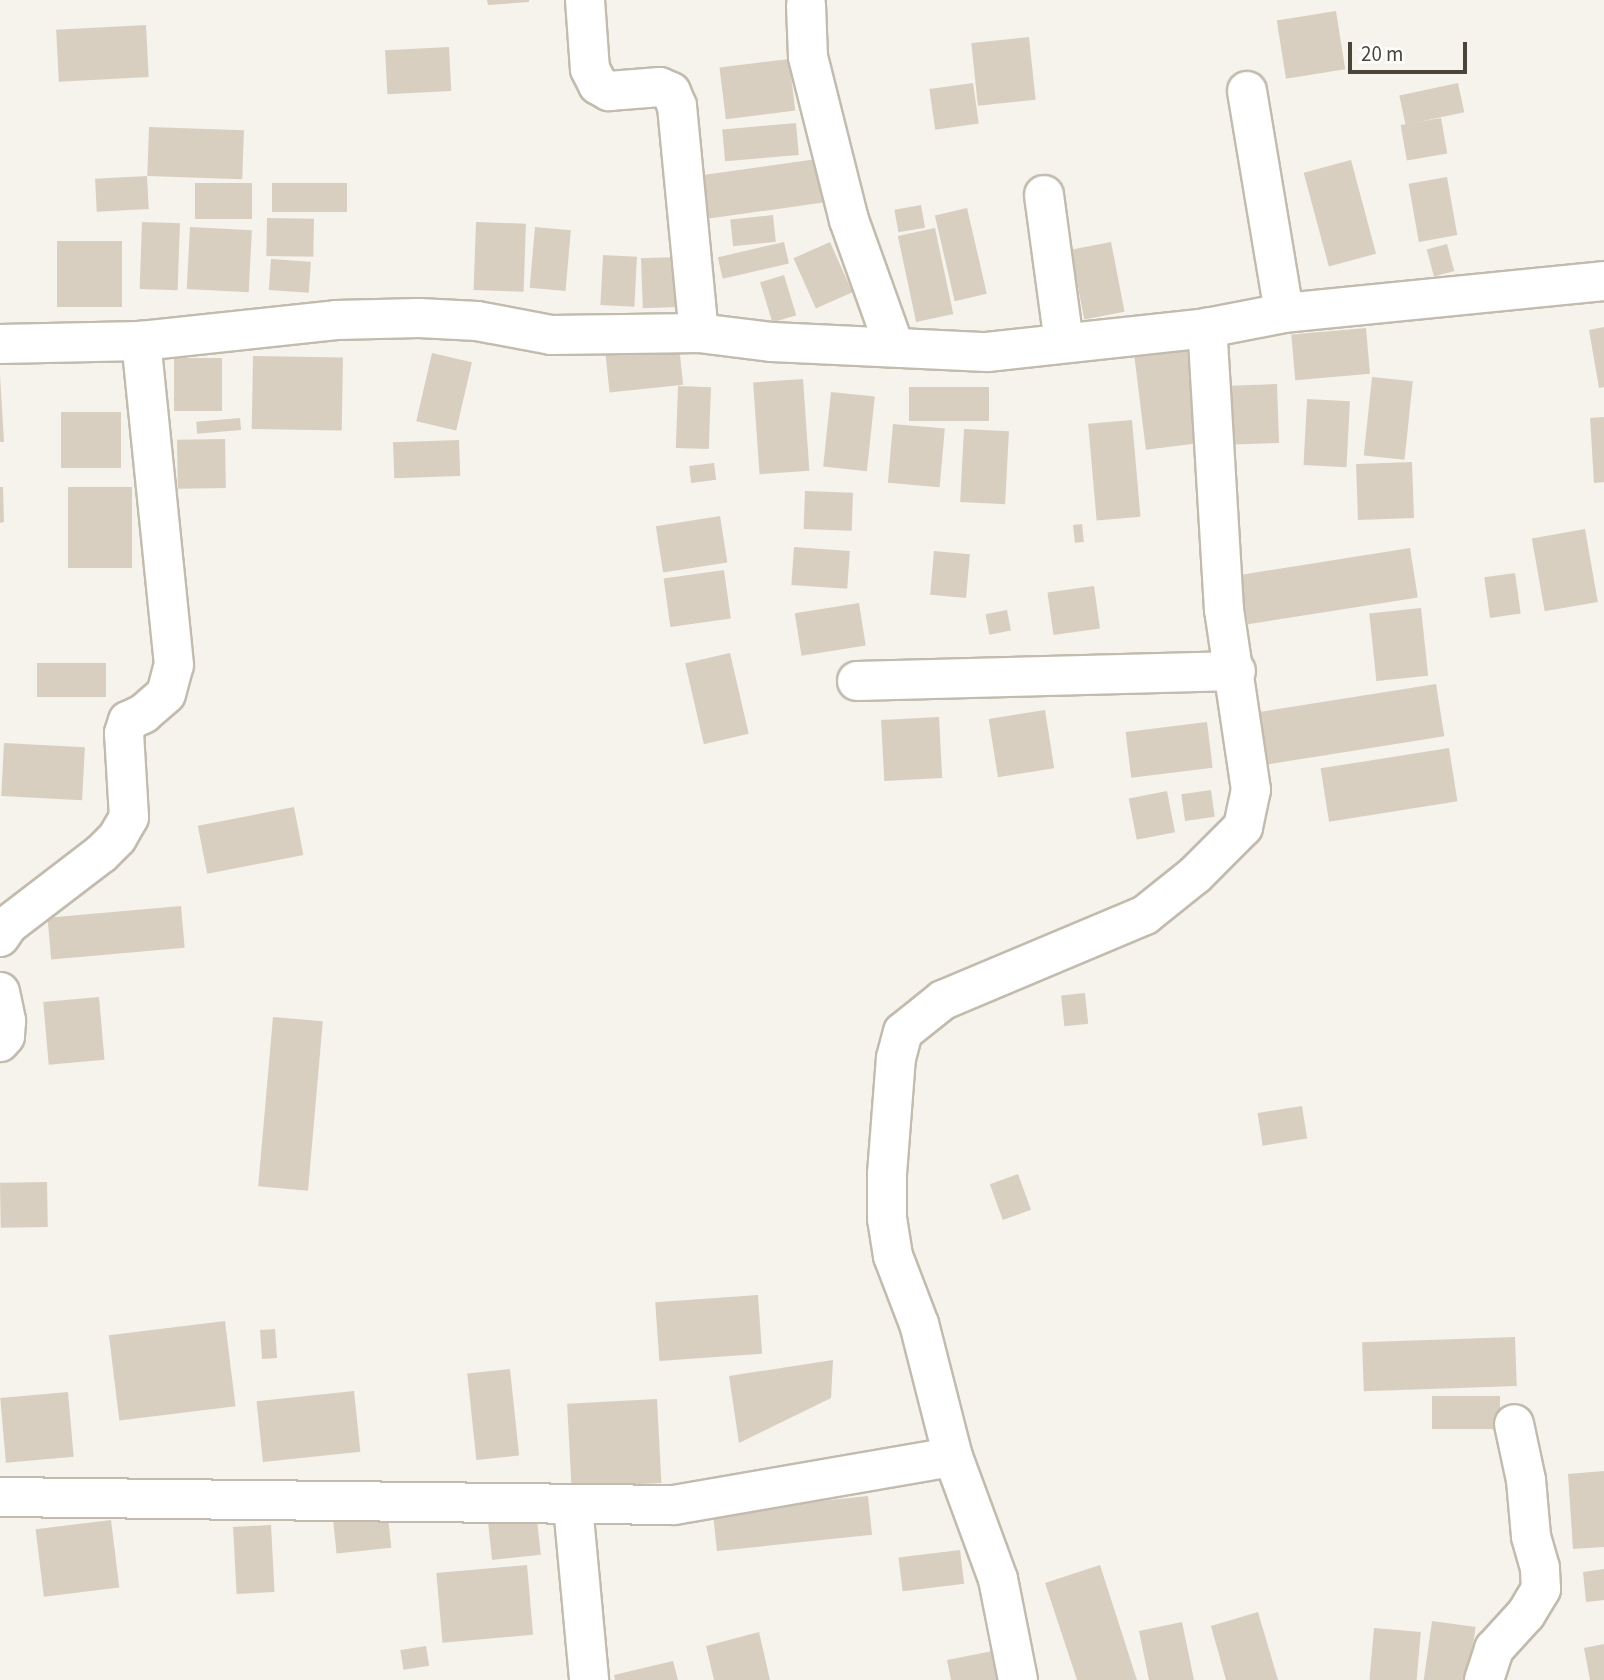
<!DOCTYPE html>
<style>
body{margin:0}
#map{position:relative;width:1604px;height:1680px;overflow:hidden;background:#f6f3ec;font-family:"Source Sans 3",sans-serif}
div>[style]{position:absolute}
.building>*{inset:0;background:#d8cfc1;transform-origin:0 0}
.roads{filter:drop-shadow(2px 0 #c2bbae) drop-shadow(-2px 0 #c2bbae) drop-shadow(0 2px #c2bbae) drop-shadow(0 -2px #c2bbae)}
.street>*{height:38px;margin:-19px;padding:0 19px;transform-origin:19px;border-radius:19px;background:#fff}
span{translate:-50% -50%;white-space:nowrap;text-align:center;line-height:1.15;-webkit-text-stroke:6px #fff;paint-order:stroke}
.scale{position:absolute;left:1348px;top:42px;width:119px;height:32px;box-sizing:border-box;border:4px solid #4b4439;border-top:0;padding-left:9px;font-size:21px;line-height:24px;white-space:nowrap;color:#4b4439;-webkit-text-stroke:5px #fff;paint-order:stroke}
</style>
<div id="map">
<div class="building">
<i style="clip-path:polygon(487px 0,529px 0,529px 2px,488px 5px)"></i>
<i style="left:1336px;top:11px;width:59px;height:60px;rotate:81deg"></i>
<i style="left:146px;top:25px;width:52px;height:90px;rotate:87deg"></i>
<i style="left:1029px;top:37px;width:63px;height:58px;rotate:84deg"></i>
<i style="left:449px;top:47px;width:44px;height:64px;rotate:87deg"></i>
<i style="left:789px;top:59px;width:52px;height:70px;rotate:83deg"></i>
<i style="left:973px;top:83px;width:41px;height:44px;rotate:82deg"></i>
<i style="left:1458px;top:83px;width:30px;height:60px;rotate:78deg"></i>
<i style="left:1441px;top:118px;width:36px;height:41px;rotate:80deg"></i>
<i style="left:796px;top:123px;width:32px;height:74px;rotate:85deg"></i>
<i style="left:149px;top:127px;width:95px;height:49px;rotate:2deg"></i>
<i style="left:831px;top:157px;width:44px;height:131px;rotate:82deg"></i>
<i style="left:1351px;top:160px;width:97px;height:49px;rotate:75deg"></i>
<i style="left:147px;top:176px;width:33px;height:52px;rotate:87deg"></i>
<i style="left:1447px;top:177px;width:59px;height:39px;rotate:80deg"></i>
<i style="left:195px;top:183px;width:57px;height:36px"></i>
<i style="left:272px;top:183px;width:75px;height:29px"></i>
<i style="left:921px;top:205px;width:23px;height:27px;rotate:80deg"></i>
<i style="left:967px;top:208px;width:88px;height:33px;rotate:77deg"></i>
<i style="left:773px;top:215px;width:27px;height:43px;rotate:84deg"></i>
<i style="left:267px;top:218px;width:47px;height:38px;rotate:1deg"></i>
<i style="left:142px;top:222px;width:38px;height:67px;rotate:2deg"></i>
<i style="left:476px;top:222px;width:50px;height:68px;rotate:2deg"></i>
<i style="left:190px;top:227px;width:62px;height:62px;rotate:3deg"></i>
<i style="left:535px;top:227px;width:36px;height:61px;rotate:5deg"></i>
<i style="left:935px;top:228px;width:88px;height:38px;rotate:78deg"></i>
<i style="left:57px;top:241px;width:65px;height:66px"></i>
<i style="left:784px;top:242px;width:22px;height:68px;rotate:77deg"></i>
<i style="left:830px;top:242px;width:55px;height:40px;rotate:66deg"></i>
<i style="left:1111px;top:242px;width:71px;height:41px;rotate:79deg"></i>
<i style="left:1447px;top:244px;width:28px;height:21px;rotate:75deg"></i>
<i style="left:603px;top:255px;width:34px;height:50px;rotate:3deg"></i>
<i style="left:677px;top:257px;width:50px;height:36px;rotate:88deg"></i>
<i style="left:271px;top:259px;width:40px;height:31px;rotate:4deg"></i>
<i style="left:784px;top:275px;width:42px;height:25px;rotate:73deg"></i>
<i style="clip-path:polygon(1604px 327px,1604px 387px,1599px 388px,1589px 330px)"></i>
<i style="left:1366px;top:328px;width:46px;height:75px;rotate:85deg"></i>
<i style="left:678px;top:336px;width:49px;height:74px;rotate:84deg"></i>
<i style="left:1187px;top:350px;width:94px;height:53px;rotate:83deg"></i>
<i style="left:432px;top:353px;width:41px;height:70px;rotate:13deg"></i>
<i style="left:253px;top:356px;width:90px;height:73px;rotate:1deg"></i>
<i style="left:174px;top:358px;width:48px;height:53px"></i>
<i style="clip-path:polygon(0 375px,4px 442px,0 442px)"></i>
<i style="left:1372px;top:377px;width:41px;height:79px;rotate:6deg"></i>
<i style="left:803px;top:379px;width:92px;height:50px;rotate:86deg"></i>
<i style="left:1277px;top:384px;width:59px;height:47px;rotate:88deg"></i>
<i style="left:678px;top:386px;width:33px;height:62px;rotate:2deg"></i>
<i style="left:909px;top:387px;width:80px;height:34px"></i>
<i style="left:831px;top:392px;width:44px;height:75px;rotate:6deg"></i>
<i style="left:1307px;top:399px;width:43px;height:66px;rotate:3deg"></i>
<i style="left:61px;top:412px;width:60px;height:56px"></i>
<i style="clip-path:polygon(1604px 417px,1604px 482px,1594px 483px,1590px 418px)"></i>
<i style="left:240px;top:418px;width:12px;height:44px;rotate:85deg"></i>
<i style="left:1132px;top:420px;width:97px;height:44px;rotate:85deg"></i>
<i style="left:893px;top:424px;width:52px;height:59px;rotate:5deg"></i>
<i style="left:964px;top:429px;width:45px;height:73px;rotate:3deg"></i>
<i style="left:225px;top:439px;width:49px;height:48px;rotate:89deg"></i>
<i style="left:459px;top:440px;width:36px;height:66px;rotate:88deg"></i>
<i style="left:1412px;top:462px;width:56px;height:56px;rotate:88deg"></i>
<i style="left:714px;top:463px;width:17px;height:25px;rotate:83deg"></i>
<i style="clip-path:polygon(0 487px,3px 487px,4px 522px,0 523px)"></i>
<i style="left:68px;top:487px;width:64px;height:81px"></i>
<i style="left:805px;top:491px;width:48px;height:38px;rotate:2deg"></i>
<i style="left:720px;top:516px;width:47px;height:65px;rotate:81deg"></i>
<i style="left:1082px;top:524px;width:18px;height:9px;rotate:84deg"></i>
<i style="left:1585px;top:529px;width:74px;height:54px;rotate:80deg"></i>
<i style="left:794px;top:547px;width:56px;height:38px;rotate:4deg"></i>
<i style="left:1410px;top:548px;width:50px;height:172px;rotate:81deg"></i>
<i style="left:934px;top:551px;width:36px;height:44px;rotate:5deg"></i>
<i style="left:724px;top:570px;width:49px;height:61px;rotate:82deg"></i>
<i style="left:1515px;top:573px;width:41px;height:31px;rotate:82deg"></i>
<i style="left:1094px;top:586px;width:43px;height:47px;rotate:82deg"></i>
<i style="left:859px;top:603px;width:43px;height:65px;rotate:81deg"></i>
<i style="left:1421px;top:608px;width:68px;height:52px;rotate:84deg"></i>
<i style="left:1007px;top:610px;width:21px;height:22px;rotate:79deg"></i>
<i style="left:730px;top:653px;width:83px;height:46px;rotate:77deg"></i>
<i style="left:37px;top:663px;width:69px;height:34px"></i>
<i style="left:1436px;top:684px;width:53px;height:183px;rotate:81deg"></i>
<i style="left:1045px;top:710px;width:59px;height:57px;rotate:81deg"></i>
<i style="left:939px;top:717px;width:61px;height:58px;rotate:87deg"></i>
<i style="left:1207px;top:722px;width:46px;height:82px;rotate:83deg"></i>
<i style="left:4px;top:743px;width:81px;height:53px;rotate:3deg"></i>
<i style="left:1449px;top:748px;width:54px;height:130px;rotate:81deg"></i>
<i style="left:1211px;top:790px;width:27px;height:30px;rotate:82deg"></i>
<i style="left:1167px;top:791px;width:42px;height:39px;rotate:79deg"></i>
<i style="left:294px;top:807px;width:49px;height:98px;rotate:79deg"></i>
<i style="left:181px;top:906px;width:42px;height:134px;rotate:85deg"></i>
<i style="left:1085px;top:993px;width:31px;height:24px;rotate:84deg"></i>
<i style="left:99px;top:997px;width:63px;height:56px;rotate:85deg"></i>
<i style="left:273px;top:1017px;width:50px;height:170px;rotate:5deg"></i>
<i style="left:1302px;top:1106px;width:33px;height:45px;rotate:81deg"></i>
<i style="left:1018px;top:1174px;width:38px;height:30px;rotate:70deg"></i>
<i style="left:47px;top:1182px;width:45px;height:47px;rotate:89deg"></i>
<i style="left:758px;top:1295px;width:59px;height:103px;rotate:86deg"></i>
<i style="left:225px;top:1321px;width:86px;height:117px;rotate:83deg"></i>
<i style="left:275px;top:1329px;width:29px;height:15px;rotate:86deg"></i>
<i style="left:1515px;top:1337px;width:49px;height:153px;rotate:88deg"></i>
<i style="clip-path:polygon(833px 1360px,831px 1398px,739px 1443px,729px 1376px)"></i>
<i style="left:510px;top:1369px;width:87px;height:43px;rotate:84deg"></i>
<i style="left:354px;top:1391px;width:61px;height:98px;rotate:84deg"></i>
<i style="left:68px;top:1392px;width:65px;height:68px;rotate:85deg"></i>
<i style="left:1500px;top:1396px;width:33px;height:68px;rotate:90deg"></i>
<i style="left:657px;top:1399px;width:84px;height:90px;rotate:87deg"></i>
<i style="clip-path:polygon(1604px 1471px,1604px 1547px,1573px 1549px,1568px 1474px)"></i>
<i style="left:868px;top:1496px;width:39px;height:156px;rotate:84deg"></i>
<i style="left:387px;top:1507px;width:41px;height:55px;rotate:84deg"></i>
<i style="left:537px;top:1519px;width:36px;height:49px;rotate:84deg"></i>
<i style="left:111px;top:1520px;width:68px;height:76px;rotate:83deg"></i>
<i style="left:271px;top:1525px;width:67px;height:38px;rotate:87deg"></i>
<i style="left:960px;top:1550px;width:34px;height:62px;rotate:83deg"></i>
<i style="left:527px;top:1565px;width:70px;height:91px;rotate:85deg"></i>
<i style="clip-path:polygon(1100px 1565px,1137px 1680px,1077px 1680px,1045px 1583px)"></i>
<i style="clip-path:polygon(1604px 1569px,1604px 1600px,1586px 1602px,1583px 1572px)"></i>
<i style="clip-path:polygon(1258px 1612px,1278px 1680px,1226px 1680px,1211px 1626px)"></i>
<i style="left:1432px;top:1621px;width:44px;height:60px;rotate:8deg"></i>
<i style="clip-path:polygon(1182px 1622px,1194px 1680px,1149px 1680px,1139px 1631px)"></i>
<i style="left:1374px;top:1628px;width:47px;height:52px;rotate:5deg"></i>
<i style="clip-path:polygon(759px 1632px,770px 1680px,714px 1680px,706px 1646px)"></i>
<i style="clip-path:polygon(1604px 1644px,1604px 1680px,1590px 1680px,1584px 1648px)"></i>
<i style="left:426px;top:1646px;width:20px;height:26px;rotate:81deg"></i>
<i style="clip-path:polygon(1003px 1649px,1010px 1680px,951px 1680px,947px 1660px)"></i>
<i style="clip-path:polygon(673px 1661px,678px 1680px,615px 1680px,614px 1675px)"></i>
</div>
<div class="roads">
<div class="street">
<i style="left:585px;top:0;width:69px;rotate:85.9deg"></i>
<i style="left:590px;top:69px;width:18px;rotate:63deg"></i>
<i style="left:598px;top:85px;width:13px;rotate:29deg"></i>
<i style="left:609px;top:91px;width:51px;rotate:-4.5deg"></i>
<i style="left:660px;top:87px;width:12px;rotate:24deg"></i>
<i style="left:671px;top:92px;width:15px;rotate:67deg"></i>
<i style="left:677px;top:106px;width:228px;rotate:84.5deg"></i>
<i style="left:806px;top:5px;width:52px;rotate:87.8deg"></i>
<i style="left:808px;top:57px;width:168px;rotate:75.9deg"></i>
<i style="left:849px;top:220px;width:134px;rotate:70.3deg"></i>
<i style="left:1247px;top:91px;width:225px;rotate:80.5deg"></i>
<i style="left:1044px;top:195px;width:148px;rotate:82.3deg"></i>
<i style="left:0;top:344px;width:141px;rotate:-1.2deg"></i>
<i style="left:141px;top:341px;width:196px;rotate:-6.1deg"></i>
<i style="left:336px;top:320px;width:83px;rotate:-1.4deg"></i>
<i style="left:419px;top:318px;width:58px;rotate:3deg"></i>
<i style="left:477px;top:321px;width:75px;rotate:10.7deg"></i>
<i style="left:551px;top:335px;width:148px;rotate:-0.8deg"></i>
<i style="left:699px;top:333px;width:74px;rotate:7deg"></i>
<i style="left:772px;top:342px;width:215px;rotate:2.7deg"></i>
<i style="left:987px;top:352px;width:221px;rotate:-6.2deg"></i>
<i style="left:1207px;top:328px;width:78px;rotate:-11deg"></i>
<i style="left:1284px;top:313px;width:322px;rotate:-5.7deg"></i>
<i style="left:857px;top:681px;width:379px;rotate:-1.5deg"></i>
<i style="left:0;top:937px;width:14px;rotate:-56deg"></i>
<i style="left:8px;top:925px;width:117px;rotate:-37.4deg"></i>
<i style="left:101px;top:854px;width:23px;rotate:-45deg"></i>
<i style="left:117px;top:838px;width:24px;rotate:-60deg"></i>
<i style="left:129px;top:817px;width:84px;rotate:-93.4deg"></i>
<i style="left:124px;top:733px;width:13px;rotate:-72deg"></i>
<i style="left:128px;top:721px;width:17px;rotate:-25deg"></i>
<i style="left:143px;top:714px;width:30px;rotate:-41deg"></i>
<i style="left:166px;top:694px;width:30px;rotate:-75deg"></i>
<i style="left:174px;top:665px;width:326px;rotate:-95.8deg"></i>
<i style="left:0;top:992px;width:30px;rotate:78deg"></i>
<i style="left:6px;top:1021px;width:15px;rotate:94deg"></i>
<i style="left:5px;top:1036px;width:8px;rotate:130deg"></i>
<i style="left:0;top:1497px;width:674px;rotate:0.68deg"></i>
<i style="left:674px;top:1505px;width:283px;rotate:-9.8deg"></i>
<i style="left:573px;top:1506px;width:175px;rotate:84.7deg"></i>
<i style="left:1018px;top:1680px;width:103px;rotate:-101.2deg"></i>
<i style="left:998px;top:1579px;width:130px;rotate:-110.2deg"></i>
<i style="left:953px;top:1457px;width:137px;rotate:-104.3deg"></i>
<i style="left:919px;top:1324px;width:73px;rotate:-110.9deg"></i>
<i style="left:893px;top:1256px;width:37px;rotate:-99deg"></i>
<i style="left:887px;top:1219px;width:45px;rotate:-90deg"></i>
<i style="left:887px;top:1174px;width:116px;rotate:-85.6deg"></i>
<i style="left:896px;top:1058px;width:27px;rotate:-75deg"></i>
<i style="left:903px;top:1032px;width:51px;rotate:-38.7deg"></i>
<i style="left:943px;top:1000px;width:219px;rotate:-22.8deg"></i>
<i style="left:1145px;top:915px;width:64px;rotate:-38.7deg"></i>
<i style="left:1195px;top:875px;width:68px;rotate:-45deg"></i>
<i style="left:1243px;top:827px;width:38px;rotate:-78deg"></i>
<i style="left:1251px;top:790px;width:182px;rotate:-98.5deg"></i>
<i style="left:1224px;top:610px;width:283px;rotate:-93.4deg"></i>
<i style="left:1484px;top:1680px;width:33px;rotate:-72deg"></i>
<i style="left:1494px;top:1649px;width:47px;rotate:-47.6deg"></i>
<i style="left:1526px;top:1614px;width:29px;rotate:-59deg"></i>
<i style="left:1541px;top:1589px;width:21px;rotate:-93deg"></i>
<i style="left:1540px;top:1568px;width:33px;rotate:-106deg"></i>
<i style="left:1531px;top:1536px;width:56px;rotate:-95.1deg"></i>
<i style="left:1526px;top:1480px;width:57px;rotate:-102.1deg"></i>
</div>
</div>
<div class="scale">20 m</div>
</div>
